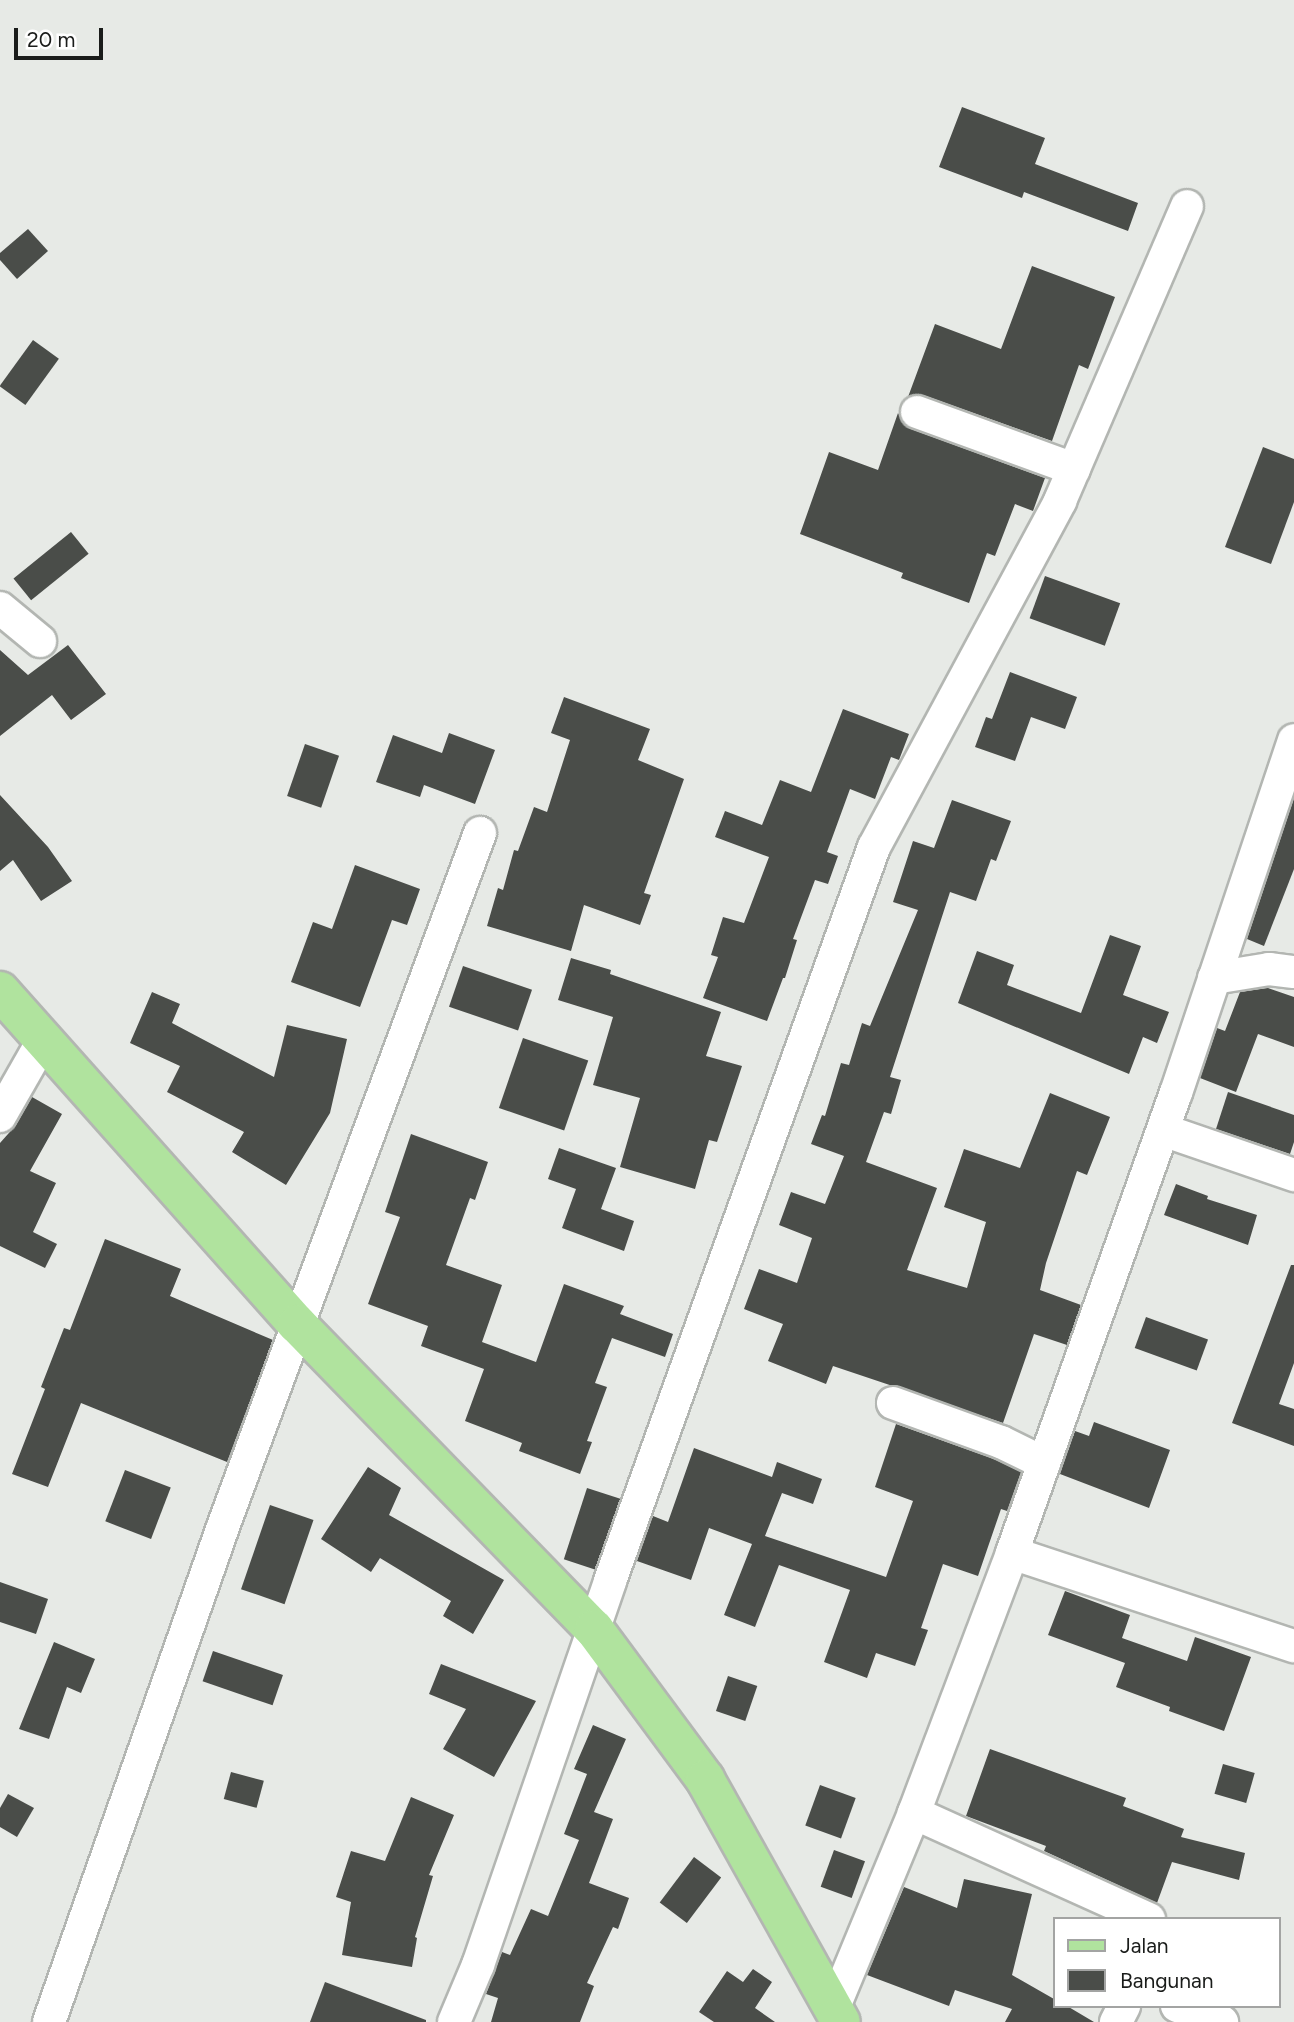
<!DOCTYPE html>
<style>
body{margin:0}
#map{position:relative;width:1294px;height:2022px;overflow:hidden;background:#e7eae6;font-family:Figtree,sans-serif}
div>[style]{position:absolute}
.building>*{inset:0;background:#4a4d49;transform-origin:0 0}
.roads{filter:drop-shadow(2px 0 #b3b6b2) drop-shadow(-2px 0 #b3b6b2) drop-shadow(0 2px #b3b6b2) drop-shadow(0 -2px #b3b6b2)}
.street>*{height:32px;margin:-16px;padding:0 16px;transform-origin:16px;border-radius:16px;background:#fff}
.primary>*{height:38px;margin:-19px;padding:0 19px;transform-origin:19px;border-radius:19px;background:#b0e39e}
span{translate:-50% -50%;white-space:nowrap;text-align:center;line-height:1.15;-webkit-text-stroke:7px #fff;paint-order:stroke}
.legend{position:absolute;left:1053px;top:1917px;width:228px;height:91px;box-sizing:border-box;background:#fff;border:2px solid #a3a4a3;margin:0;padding:9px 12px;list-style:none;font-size:21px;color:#1a1c1a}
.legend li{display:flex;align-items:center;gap:14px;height:35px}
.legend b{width:35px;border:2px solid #a3a4a3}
.scale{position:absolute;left:14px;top:28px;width:89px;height:32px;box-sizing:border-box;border:4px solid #1a1c1a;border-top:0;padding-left:9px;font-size:21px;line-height:24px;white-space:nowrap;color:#1a1c1a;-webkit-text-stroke:5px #fff;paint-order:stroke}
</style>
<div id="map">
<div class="building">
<i style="clip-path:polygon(962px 107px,1045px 138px,1035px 164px,1138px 203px,1128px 231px,1024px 192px,1022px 198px,939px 167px)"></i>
<i style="clip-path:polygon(28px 229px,48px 251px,17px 279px,0 260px,0 253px)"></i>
<i style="clip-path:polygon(1032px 266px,1115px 297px,1088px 369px,1079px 365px,1052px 441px,923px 395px,908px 397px,935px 324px,1001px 349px)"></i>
<i style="left:33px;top:340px;width:32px;height:57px;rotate:36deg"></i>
<i style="clip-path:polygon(898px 413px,903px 423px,911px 429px,1045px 478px,1033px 511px,1015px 504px,995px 556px,987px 553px,969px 603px,901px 578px,903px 573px,800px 534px,829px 452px,878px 470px)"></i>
<i style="clip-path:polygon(1263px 447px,1294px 459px,1294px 502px,1271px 564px,1225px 547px)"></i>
<i style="left:71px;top:532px;width:28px;height:74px;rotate:51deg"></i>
<i style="left:1045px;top:576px;width:80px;height:45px;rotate:20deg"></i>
<i style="clip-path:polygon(68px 645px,106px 694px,71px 720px,52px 695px,0 736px,0 650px,28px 675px)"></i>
<i style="clip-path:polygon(1010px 672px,1077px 697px,1065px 729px,1031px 717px,1015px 761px,975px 747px,986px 717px,992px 719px)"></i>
<i style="clip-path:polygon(564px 697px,650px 729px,638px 760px,684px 779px,644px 893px,651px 895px,640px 925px,584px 905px,571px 951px,487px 926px,498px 888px,503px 890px,514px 850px,518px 851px,534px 807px,547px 812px,570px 740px,551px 733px)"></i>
<i style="clip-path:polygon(843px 709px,909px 734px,899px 760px,891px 757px,875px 799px,850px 789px,827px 852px,838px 856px,828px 884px,815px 880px,793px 939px,797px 940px,785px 978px,783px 978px,767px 1021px,703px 998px,718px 957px,711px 955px,723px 917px,744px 923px,769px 857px,715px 837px,725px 811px,762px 825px,780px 780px,811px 792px)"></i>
<i style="clip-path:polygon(449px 733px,495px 750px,475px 804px,424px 785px,420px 797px,376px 782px,393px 735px,442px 753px)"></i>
<i style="left:305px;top:744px;width:36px;height:55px;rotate:19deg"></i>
<i style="clip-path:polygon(0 795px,48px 847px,72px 881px,41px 901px,13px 860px,0 871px)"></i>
<i style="clip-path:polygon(1294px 798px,1294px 869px,1264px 946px,1247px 939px)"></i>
<i style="clip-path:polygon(952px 800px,1011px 821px,996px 861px,991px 859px,976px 901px,950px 892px,890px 1077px,901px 1080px,891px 1114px,884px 1112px,866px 1162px,937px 1188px,907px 1270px,967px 1288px,986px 1222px,944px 1207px,964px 1149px,1020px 1168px,1050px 1093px,1110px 1117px,1087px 1175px,1077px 1171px,1046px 1263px,1040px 1290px,1081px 1305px,1067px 1345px,1034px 1334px,1003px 1423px,833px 1366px,826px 1384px,768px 1361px,783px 1324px,744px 1309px,759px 1269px,797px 1283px,812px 1238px,779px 1225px,791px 1192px,825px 1204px,844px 1156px,811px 1144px,822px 1115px,825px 1116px,841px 1063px,849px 1065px,862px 1023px,870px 1026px,918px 910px,893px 902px,913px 841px,934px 848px)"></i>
<i style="clip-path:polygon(355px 865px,420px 889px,407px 925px,392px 920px,360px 1007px,291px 982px,313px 922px,332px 929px)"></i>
<i style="clip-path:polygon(1110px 935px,1141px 946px,1123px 995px,1169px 1012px,1157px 1043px,1143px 1037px,1129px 1074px,958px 1003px,977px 951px,1014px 965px,1007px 985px,1081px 1013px)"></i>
<i style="clip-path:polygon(571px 958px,611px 970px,610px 974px,721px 1012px,706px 1056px,742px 1066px,717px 1142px,709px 1140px,695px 1189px,620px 1167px,640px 1098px,593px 1085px,613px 1017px,558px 1000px)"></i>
<i style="left:463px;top:966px;width:73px;height:43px;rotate:19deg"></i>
<i style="clip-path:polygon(1268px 988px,1294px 997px,1294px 1047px,1258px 1034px,1236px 1092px,1200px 1078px,1217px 1028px,1225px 1031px,1240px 992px)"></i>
<i style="clip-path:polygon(152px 992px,180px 1004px,172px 1023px,274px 1077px,287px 1025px,347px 1039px,330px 1113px,286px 1185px,232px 1152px,244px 1132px,167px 1092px,180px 1066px,130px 1043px)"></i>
<i style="left:523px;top:1038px;width:69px;height:74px;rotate:19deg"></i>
<i style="clip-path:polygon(1228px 1092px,1294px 1115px,1294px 1142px,1290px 1154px,1216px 1129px)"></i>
<i style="clip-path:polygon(32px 1097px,62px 1114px,30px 1171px,56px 1183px,33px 1232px,57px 1244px,45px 1268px,0 1246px,0 1143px,16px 1125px)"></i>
<i style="clip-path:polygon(411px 1134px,488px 1162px,475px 1200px,470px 1198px,446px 1265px,502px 1285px,482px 1342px,536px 1362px,564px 1284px,624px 1306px,620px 1314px,673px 1334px,665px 1357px,612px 1338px,595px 1383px,607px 1387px,587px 1441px,592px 1442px,580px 1474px,519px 1451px,522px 1443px,465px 1421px,484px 1369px,421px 1346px,428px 1326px,368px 1304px,400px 1217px,385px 1212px)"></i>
<i style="clip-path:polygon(559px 1148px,616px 1168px,601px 1209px,634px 1221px,624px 1251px,562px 1228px,576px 1189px,548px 1179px)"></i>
<i style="clip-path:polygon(1176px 1184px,1208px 1196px,1207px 1199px,1257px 1215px,1248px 1245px,1164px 1215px)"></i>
<i style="clip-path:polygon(105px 1239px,181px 1269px,170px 1296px,273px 1340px,227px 1462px,81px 1403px,48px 1487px,12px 1474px,45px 1389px,41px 1387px,64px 1328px,70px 1330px)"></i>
<i style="clip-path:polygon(1291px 1265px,1294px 1265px,1294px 1363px,1279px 1404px,1294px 1409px,1294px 1446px,1232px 1423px)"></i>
<i style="left:1146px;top:1317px;width:66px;height:33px;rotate:20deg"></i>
<i style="clip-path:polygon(1094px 1422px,1170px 1450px,1149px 1508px,1060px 1474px,1075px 1431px,1089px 1436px)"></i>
<i style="clip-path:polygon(896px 1424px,994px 1459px,1021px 1472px,1007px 1511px,1001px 1509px,978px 1576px,943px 1564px,921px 1628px,928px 1630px,915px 1666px,876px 1653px,867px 1678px,824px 1662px,850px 1590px,779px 1565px,755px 1627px,724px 1615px,752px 1544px,709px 1528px,691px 1580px,637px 1561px,653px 1516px,668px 1522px,694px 1448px,772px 1477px,777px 1462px,822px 1479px,813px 1504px,782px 1493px,765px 1536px,886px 1577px,913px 1501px,875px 1487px)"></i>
<i style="clip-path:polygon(368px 1467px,401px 1488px,389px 1515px,504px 1580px,473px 1634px,443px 1616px,451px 1601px,380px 1558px,371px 1572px,321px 1539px)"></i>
<i style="left:125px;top:1470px;width:49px;height:55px;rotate:21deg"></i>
<i style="left:587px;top:1488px;width:35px;height:75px;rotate:18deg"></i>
<i style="left:270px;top:1505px;width:46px;height:89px;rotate:19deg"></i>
<i style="clip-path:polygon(0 1582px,48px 1599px,36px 1634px,0 1622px)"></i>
<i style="clip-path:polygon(1065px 1591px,1130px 1615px,1122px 1638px,1187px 1661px,1195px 1637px,1251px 1657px,1224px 1731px,1169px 1711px,1170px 1707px,1116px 1687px,1125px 1663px,1048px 1635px)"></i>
<i style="clip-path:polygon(54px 1642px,95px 1659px,81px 1693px,67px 1687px,49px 1739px,19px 1729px)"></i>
<i style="left:213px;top:1651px;width:74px;height:32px;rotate:19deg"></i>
<i style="clip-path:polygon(441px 1664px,536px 1701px,494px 1777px,443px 1749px,466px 1709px,429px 1694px)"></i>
<i style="left:728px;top:1676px;width:31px;height:37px;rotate:19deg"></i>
<i style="clip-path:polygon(593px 1725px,626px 1739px,594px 1812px,613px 1819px,589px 1883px,629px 1898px,618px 1929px,613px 1927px,587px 1983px,594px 1986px,580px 2022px,491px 2022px,498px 1998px,486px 1994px,502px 1952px,510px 1955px,531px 1909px,548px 1916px,579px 1840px,564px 1834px,587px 1774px,574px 1769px)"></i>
<i style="clip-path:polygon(990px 1749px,1126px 1798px,1123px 1806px,1184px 1829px,1181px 1837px,1245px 1853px,1239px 1880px,1172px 1862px,1157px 1903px,1044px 1851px,1046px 1846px,966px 1816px)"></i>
<i style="left:1223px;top:1764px;width:33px;height:31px;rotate:16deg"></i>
<i style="left:231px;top:1772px;width:34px;height:28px;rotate:15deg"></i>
<i style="left:820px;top:1785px;width:38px;height:43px;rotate:20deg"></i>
<i style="clip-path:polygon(8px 1794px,34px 1808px,17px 1837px,0 1827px,0 1808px)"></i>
<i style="clip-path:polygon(411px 1797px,454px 1815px,429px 1875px,433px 1876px,415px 1937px,417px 1938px,412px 1967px,342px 1955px,351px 1902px,336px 1897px,351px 1851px,385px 1861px)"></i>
<i style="left:834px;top:1850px;width:33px;height:39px;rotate:20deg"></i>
<i style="left:694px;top:1857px;width:34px;height:57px;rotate:37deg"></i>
<i style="clip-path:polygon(964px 1879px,1032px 1894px,1012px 1975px,1054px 1999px,1054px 2006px,1067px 2006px,1094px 2022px,1005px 2022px,1012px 2009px,955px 1990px,949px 2006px,867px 1975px,904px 1887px,957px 1908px)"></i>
<i style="clip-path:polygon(753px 1969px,772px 1982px,755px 2008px,775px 2022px,714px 2022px,699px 2012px,727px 1971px,743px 1982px)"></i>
<i style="clip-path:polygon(325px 1982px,426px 2020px,426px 2022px,310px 2022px)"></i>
</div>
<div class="roads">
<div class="street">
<i style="left:917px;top:412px;width:167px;rotate:20deg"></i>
<i style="left:0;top:608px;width:52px;rotate:39.5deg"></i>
<i style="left:1214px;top:978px;width:56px;rotate:-9.3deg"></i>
<i style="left:1269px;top:969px;width:25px;rotate:7deg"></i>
<i style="left:0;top:1116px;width:89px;rotate:-60.3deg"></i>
<i style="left:1163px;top:1130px;width:139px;rotate:19deg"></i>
<i style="left:893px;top:1403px;width:115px;rotate:19.9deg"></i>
<i style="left:1001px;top:1442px;width:48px;rotate:26deg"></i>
<i style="left:1012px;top:1553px;width:297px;rotate:18.3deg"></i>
<i style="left:914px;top:1813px;width:258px;rotate:24.3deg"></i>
<i style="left:1177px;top:2006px;width:48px;rotate:19.6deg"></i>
<i style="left:833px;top:2009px;width:212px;rotate:-67.5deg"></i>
<i style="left:914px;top:1813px;width:278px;rotate:-69.3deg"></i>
<i style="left:1012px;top:1553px;width:488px;rotate:-70.4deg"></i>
<i style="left:1176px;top:1093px;width:372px;rotate:-71.5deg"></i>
<i style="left:49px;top:2022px;width:528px;rotate:-70.64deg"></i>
<i style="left:224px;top:1524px;width:737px;rotate:-69.67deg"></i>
<i style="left:454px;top:2022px;width:62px;rotate:-67.2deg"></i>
<i style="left:478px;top:1965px;width:406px;rotate:-71deg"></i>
<i style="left:610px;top:1581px;width:780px;rotate:-70.22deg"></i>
<i style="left:874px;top:847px;width:393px;rotate:-61.7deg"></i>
<i style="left:1060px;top:501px;width:321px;rotate:-66.7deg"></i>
<i style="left:1116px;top:2022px;width:18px;rotate:-63deg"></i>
</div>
<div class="primary">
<i style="left:0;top:991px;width:446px;rotate:48.3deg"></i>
<i style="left:297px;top:1324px;width:426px;rotate:45.8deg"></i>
<i style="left:594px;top:1629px;width:187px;rotate:53.5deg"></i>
<i style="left:705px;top:1779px;width:278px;rotate:60.8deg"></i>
</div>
</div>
<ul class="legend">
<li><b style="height:9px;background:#b0e39e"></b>Jalan</li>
<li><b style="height:19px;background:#4a4d49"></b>Bangunan</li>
</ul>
<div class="scale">20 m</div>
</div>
